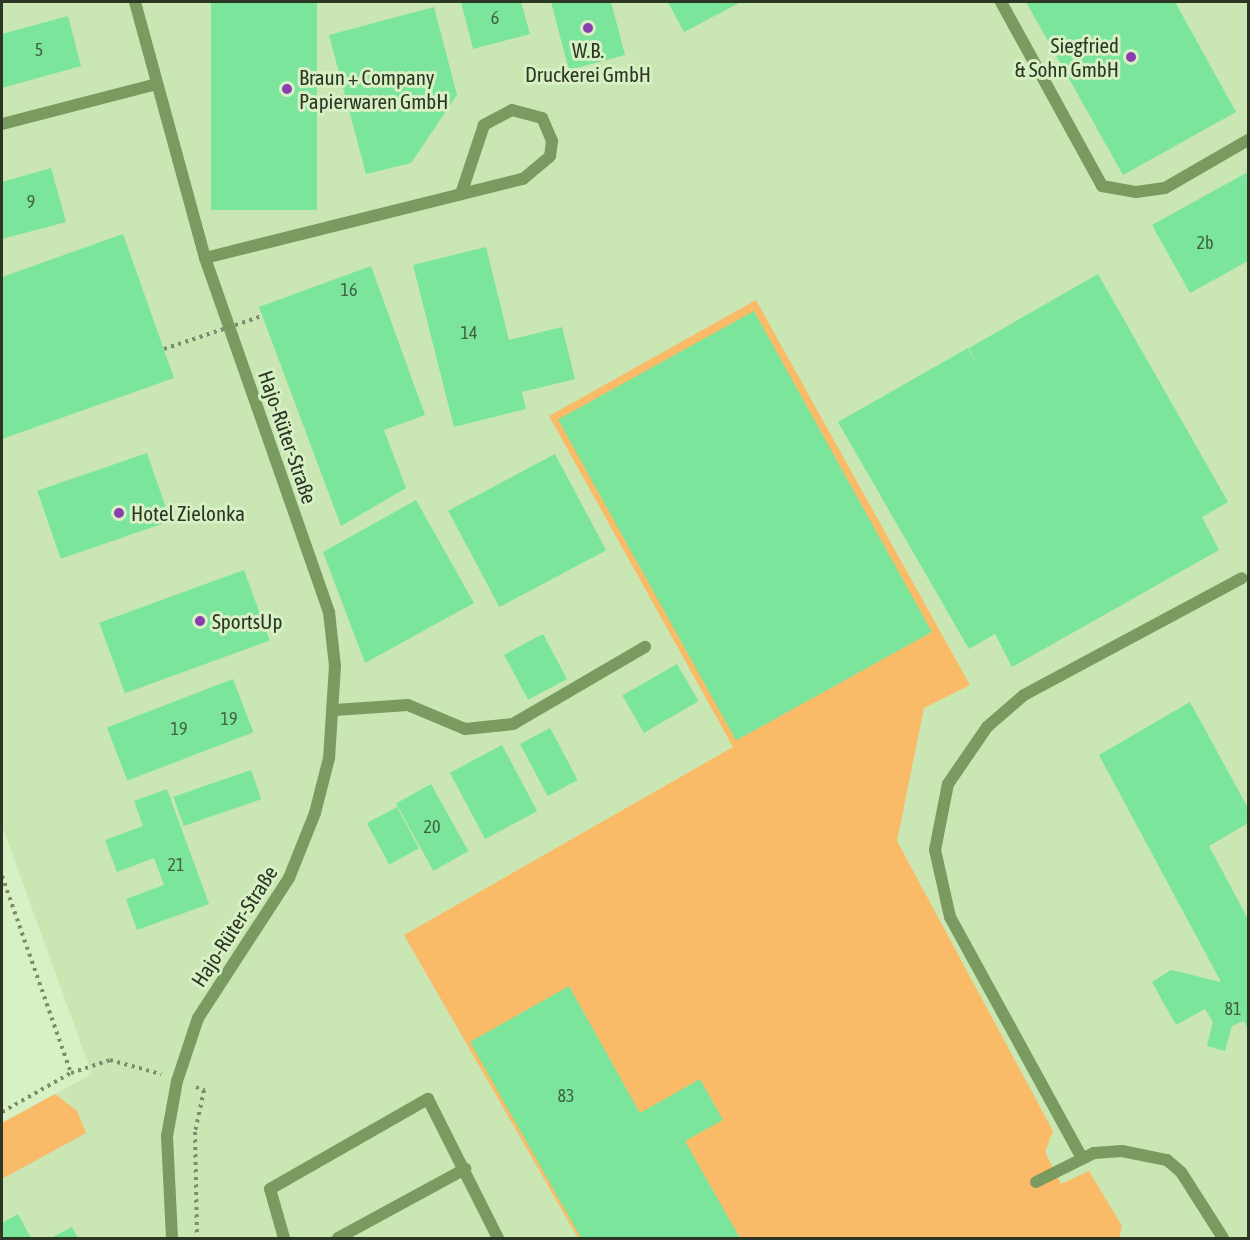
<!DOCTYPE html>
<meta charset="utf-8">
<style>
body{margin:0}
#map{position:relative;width:1250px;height:1240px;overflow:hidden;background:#d7f0c4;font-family:"Asap Condensed",sans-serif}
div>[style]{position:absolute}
.built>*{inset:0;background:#c9e6b3}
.green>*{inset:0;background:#fabb68}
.building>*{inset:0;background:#7ce59c;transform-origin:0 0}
.path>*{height:4px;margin-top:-2px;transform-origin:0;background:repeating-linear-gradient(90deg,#7c8d6f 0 3px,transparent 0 7.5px)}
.service>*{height:12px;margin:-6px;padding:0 6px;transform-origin:6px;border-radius:6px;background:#7a9b60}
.minor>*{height:12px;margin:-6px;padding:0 6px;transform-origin:6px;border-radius:6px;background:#7a9b60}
.path-bridge>*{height:4px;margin-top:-2px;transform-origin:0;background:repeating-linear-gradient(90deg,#7c8d6f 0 3px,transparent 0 7.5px)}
.dots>*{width:16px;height:16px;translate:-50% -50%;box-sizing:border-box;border:3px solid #d7f0c4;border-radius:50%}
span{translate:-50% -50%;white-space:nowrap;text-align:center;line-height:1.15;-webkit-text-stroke:6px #d7f0c4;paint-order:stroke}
.number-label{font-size:18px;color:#406243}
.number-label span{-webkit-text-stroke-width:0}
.poi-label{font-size:21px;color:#2c3625}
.right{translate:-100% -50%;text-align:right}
.left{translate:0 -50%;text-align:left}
.street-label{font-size:21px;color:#2c3625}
.frame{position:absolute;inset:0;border:3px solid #2c3625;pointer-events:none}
</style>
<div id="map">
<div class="built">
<i style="clip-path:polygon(2px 2px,1248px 2px,1248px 1238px,2px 1238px,2px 1123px,92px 1074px,2px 825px)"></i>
</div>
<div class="green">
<i style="clip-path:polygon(756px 300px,970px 685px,924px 708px,897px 841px,1053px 1131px,1045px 1152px,1061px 1184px,1089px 1171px,1122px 1226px,1119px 1238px,578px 1238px,404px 935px,733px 747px,549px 416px)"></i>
<i style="clip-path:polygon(55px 1094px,77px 1111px,86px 1133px,2px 1179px,2px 1123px)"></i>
</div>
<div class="building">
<i style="left:211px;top:2px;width:106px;height:208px"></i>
<i style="clip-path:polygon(461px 2px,521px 2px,530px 34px,473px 49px)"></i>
<i style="clip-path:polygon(551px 2px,611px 2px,625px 55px,569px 70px)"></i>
<i style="clip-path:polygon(668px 2px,741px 2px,684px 32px)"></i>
<i style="clip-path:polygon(1026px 2px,1175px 2px,1236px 112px,1123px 175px)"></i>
<i style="clip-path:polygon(434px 7px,457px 95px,411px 163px,366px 174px,329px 35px)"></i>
<i style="clip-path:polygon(68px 16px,81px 66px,2px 88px,2px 34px)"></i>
<i style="clip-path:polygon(51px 168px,66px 222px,2px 239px,2px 182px)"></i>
<i style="clip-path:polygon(1248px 172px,1248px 261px,1190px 293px,1152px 225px)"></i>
<i style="clip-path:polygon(123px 234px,174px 378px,2px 439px,2px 277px)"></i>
<i style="clip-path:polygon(486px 247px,509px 340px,562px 327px,575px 379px,522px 392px,526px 409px,454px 427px,413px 265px)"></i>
<i style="clip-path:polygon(371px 266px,425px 415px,384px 430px,406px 488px,341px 526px,259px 307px)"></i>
<i style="clip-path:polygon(1098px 274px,1228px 502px,1202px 517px,1219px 550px,1012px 667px,995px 634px,969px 649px,838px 422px,968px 348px,980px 370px,969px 348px)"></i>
<i style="left:754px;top:311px;width:367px;height:224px;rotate:61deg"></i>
<i style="left:147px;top:453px;width:72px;height:116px;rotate:71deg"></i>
<i style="left:555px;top:454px;width:109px;height:121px;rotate:62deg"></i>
<i style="clip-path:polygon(416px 500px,474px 603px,365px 663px,323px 552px)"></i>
<i style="left:244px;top:570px;width:75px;height:154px;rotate:70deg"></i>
<i style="left:543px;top:634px;width:51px;height:44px;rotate:62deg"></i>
<i style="left:677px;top:664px;width:43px;height:63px;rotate:60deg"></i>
<i style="left:233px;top:679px;width:57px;height:135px;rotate:69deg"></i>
<i style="clip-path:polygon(1190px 702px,1248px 808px,1248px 823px,1209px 846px,1248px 919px,1248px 1030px,1244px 1021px,1232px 1026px,1225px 1051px,1207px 1046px,1213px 1022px,1205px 1009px,1176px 1025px,1152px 982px,1171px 970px,1221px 982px,1099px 755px)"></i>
<i style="left:550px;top:728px;width:59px;height:34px;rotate:62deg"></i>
<i style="left:502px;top:745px;width:75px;height:59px;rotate:62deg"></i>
<i style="left:251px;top:770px;width:31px;height:82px;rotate:71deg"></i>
<i style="left:431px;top:784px;width:77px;height:40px;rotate:61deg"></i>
<i style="clip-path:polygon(167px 789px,209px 904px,137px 930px,126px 899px,164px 885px,154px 858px,117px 872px,105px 840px,143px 826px,134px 801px)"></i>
<i style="left:397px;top:807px;width:47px;height:34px;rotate:62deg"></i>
<i style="clip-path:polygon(569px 986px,640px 1113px,700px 1079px,723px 1120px,685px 1141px,740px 1238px,581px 1238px,470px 1042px)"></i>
<i style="clip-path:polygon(18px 1214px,31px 1238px,2px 1238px,2px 1223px)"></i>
<i style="clip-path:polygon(72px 1227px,78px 1238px,51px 1238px)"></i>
</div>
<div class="path">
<i style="left:2px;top:876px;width:209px;rotate:70.7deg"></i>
<i style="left:196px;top:1087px;width:9px;rotate:21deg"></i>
<i style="left:204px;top:1090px;width:43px;rotate:102.1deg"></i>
<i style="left:195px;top:1132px;width:106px;rotate:88.9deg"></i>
<i style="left:2px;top:1112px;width:79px;rotate:-29.5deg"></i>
<i style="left:71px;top:1073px;width:41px;rotate:-18.4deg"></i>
<i style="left:110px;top:1060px;width:53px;rotate:15.4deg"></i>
</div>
<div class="service">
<i style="left:1001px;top:2px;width:210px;rotate:61.2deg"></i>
<i style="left:1102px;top:186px;width:35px;rotate:10deg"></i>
<i style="left:1136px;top:192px;width:29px;rotate:-8deg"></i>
<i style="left:1165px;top:188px;width:96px;rotate:-30deg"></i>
<i style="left:2px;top:124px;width:160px;rotate:-14.5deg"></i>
<i style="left:335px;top:710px;width:73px;rotate:-3.9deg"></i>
<i style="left:408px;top:705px;width:62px;rotate:22.8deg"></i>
<i style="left:465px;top:729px;width:48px;rotate:-5.9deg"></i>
<i style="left:513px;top:724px;width:153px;rotate:-30.3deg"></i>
<i style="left:1082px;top:1158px;width:275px;rotate:-118.7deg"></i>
<i style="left:950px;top:917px;width:69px;rotate:-102.6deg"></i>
<i style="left:935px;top:850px;width:67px;rotate:-78.9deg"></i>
<i style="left:948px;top:784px;width:69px;rotate:-55.6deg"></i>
<i style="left:987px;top:727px;width:49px;rotate:-40.9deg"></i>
<i style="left:1024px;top:695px;width:247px;rotate:-28.2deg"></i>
<i style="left:1036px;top:1182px;width:65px;rotate:-26.6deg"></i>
<i style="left:1094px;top:1153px;width:28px;rotate:-4deg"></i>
<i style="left:1122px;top:1151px;width:46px;rotate:11.3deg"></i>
<i style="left:1167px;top:1160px;width:18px;rotate:41deg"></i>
<i style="left:1181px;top:1172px;width:78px;rotate:57.5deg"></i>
<i style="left:284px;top:1238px;width:51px;rotate:-105.9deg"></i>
<i style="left:270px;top:1189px;width:182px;rotate:-29.7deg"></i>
<i style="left:428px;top:1099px;width:156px;rotate:63.3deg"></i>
<i style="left:338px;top:1238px;width:145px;rotate:-28.5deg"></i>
</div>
<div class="minor">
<i style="left:135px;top:2px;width:265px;rotate:74.7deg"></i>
<i style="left:205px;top:258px;width:375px;rotate:70.7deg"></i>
<i style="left:329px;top:612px;width:54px;rotate:83.7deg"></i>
<i style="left:335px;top:666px;width:92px;rotate:93.7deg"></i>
<i style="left:329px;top:758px;width:57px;rotate:104.3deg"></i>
<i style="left:315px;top:813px;width:70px;rotate:111.8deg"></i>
<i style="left:289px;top:878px;width:167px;rotate:123deg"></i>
<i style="left:198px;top:1018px;width:66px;rotate:108.4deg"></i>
<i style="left:177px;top:1081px;width:56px;rotate:100.3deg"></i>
<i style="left:167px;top:1136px;width:102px;rotate:87.2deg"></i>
<i style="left:205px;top:258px;width:328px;rotate:-14deg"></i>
<i style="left:523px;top:179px;width:35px;rotate:-40deg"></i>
<i style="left:550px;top:156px;width:15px;rotate:-82deg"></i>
<i style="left:552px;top:141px;width:25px;rotate:-113deg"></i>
<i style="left:542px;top:118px;width:31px;rotate:-165deg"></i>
<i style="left:512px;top:110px;width:32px;rotate:152deg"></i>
<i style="left:484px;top:125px;width:73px;rotate:108.4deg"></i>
</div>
<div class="path-bridge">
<i style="left:164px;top:349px;width:103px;rotate:-18.6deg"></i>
</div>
<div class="dots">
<i style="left:588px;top:28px;background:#8a3fb1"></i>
<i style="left:1131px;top:57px;background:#8a3fb1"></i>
<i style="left:287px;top:89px;background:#8a3fb1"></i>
<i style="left:119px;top:513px;background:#8a3fb1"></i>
<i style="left:200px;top:621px;background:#8a3fb1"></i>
</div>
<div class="number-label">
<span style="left:495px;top:18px">6</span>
<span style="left:39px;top:50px">5</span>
<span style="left:31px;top:202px">9</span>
<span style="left:1205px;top:243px">2b</span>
<span style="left:349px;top:290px">16</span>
<span style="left:469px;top:333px">14</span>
<span style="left:229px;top:719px">19</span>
<span style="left:179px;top:729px">19</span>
<span style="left:432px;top:827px">20</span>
<span style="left:176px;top:865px">21</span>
<span style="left:1233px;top:1009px">81</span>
<span style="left:566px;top:1096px">83</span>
</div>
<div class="poi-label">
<span class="right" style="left:1119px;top:57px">Siegfried<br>&amp; Sohn GmbH</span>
<span style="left:588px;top:62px">W.B.<br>Druckerei GmbH</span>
<span class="left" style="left:299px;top:89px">Braun + Company<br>Papierwaren GmbH</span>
<span class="left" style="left:131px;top:513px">Hotel Zielonka</span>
<span class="left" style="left:212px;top:621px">SportsUp</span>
</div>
<div class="street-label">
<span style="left:288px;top:437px;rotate:71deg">Hajo-Rüter-Straße</span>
<span style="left:234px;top:926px;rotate:-57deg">Hajo-Rüter-Straße</span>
</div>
<div class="frame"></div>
</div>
